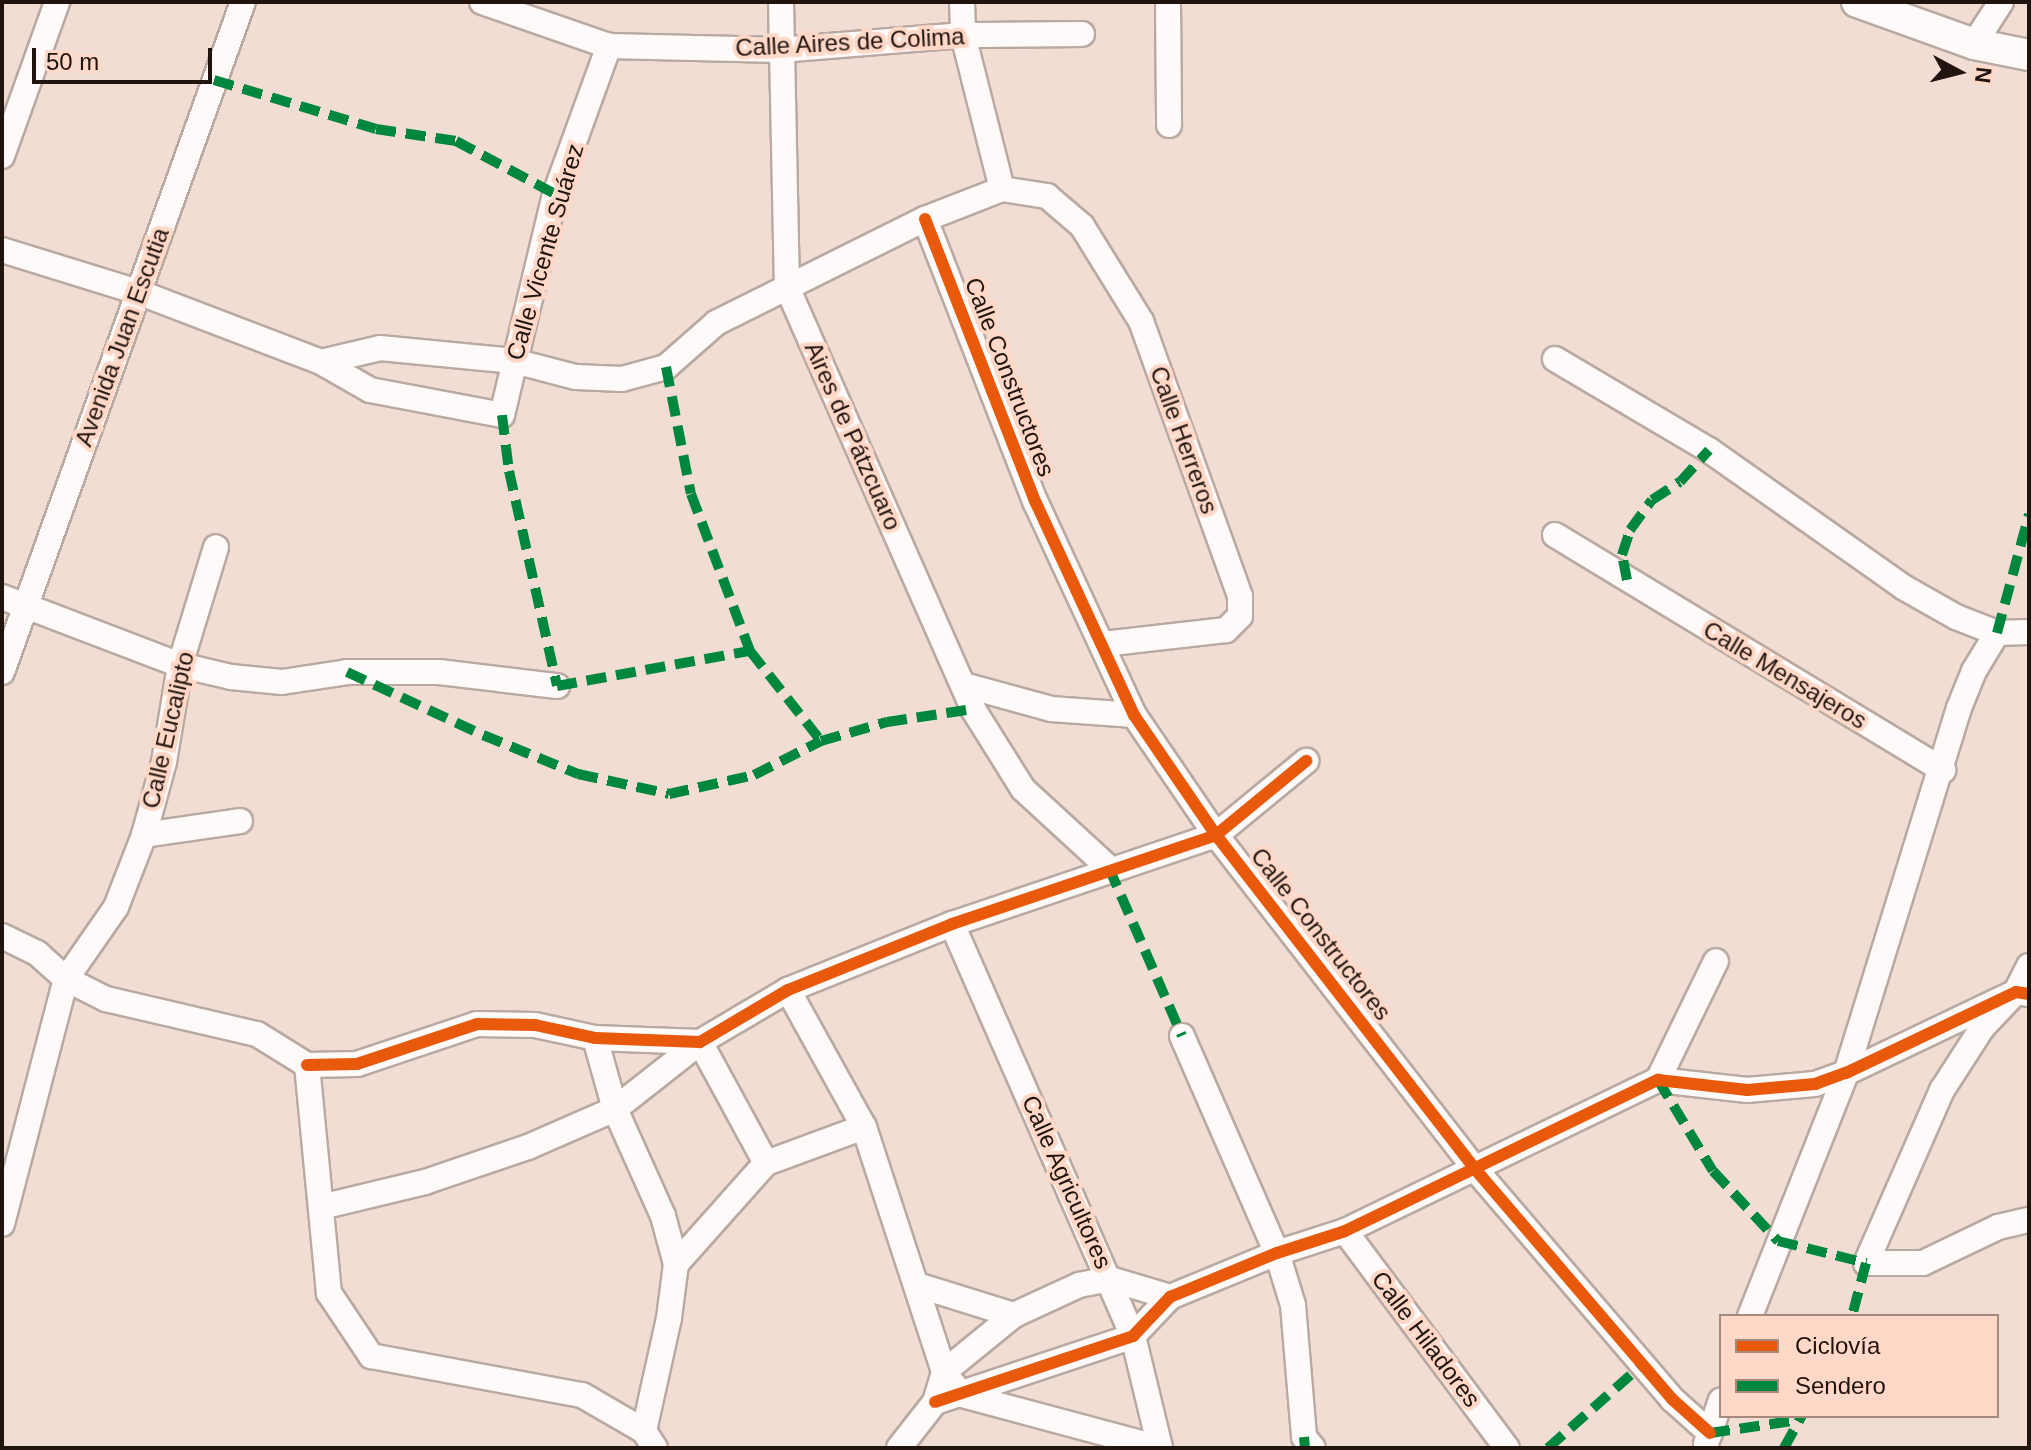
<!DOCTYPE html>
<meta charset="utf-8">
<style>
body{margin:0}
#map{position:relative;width:2031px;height:1450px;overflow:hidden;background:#f2ddd4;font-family:Helvetica,sans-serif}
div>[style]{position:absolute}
.roads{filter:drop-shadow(2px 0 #b9a9a1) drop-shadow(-2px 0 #b9a9a1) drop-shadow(0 2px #b9a9a1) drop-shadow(0 -2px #b9a9a1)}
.minor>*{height:24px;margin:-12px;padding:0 12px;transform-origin:12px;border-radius:12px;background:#fdfaf9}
.major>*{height:30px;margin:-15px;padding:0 15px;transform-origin:15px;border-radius:15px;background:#fdfaf9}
.quiet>*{height:10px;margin-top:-5px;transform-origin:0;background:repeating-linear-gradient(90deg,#00873e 0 20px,transparent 0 30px)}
.cycleway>*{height:12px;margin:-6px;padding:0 6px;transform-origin:6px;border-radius:6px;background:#e8590c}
span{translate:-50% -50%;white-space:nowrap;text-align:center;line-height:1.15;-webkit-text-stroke:8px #ffd8c7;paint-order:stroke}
.street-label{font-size:24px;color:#21130d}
.frame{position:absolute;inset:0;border:4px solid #21130d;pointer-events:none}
.legend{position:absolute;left:1719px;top:1314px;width:280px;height:104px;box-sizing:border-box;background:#ffd8c7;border:2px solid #a6897d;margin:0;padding:10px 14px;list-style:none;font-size:24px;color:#21130d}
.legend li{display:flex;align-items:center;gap:16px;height:40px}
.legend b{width:40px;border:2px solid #a6897d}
.north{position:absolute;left:1919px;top:32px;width:80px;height:80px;-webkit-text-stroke:6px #ffd8c7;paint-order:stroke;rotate:97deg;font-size:22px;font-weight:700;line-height:32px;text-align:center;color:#21130d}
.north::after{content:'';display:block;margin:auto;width:28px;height:36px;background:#21130d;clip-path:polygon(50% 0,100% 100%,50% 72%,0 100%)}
.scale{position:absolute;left:32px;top:48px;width:180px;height:36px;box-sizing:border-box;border:4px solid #21130d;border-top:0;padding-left:10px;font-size:24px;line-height:28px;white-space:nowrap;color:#21130d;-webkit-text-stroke:6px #ffd8c7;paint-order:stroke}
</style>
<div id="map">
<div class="roads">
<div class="minor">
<i style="left:482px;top:2px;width:134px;rotate:19.1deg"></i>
<i style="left:609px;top:46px;width:171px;rotate:1.3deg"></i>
<i style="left:780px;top:50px;width:184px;rotate:-4.7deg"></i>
<i style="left:963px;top:35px;width:119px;rotate:-0.5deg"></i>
<i style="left:781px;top:2px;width:285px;rotate:88.8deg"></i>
<i style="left:787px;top:287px;width:461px;rotate:66.2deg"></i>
<i style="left:973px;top:709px;width:94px;rotate:58deg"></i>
<i style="left:1023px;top:789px;width:117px;rotate:42.6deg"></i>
<i style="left:962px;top:2px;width:33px;rotate:88deg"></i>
<i style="left:963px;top:35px;width:159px;rotate:75.8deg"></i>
<i style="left:1168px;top:2px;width:123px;rotate:89.5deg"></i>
<i style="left:1974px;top:44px;width:50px;rotate:-57.3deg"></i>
<i style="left:2px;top:156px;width:164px;rotate:-70.3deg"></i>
<i style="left:925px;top:219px;width:305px;rotate:68.7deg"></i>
<i style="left:1036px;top:503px;width:234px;rotate:65.2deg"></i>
<i style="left:1134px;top:715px;width:145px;rotate:55.7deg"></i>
<i style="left:1216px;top:835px;width:423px;rotate:52.2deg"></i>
<i style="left:1475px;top:1169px;width:303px;rotate:49.4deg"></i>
<i style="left:1672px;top:1399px;width:51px;rotate:41.8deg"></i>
<i style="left:2px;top:250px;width:142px;rotate:17.2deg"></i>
<i style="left:138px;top:292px;width:196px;rotate:20.9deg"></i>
<i style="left:321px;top:362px;width:56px;rotate:29.7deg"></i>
<i style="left:370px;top:390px;width:134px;rotate:10.7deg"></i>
<i style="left:502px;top:415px;width:227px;rotate:-76.5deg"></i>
<i style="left:555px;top:194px;width:158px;rotate:-70deg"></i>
<i style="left:1555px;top:359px;width:179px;rotate:30.6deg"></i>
<i style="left:1709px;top:450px;width:237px;rotate:35.2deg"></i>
<i style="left:1903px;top:587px;width:61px;rotate:29.5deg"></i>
<i style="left:1956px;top:617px;width:44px;rotate:21.3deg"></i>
<i style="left:1997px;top:633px;width:32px;rotate:-2deg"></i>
<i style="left:321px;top:362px;width:61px;rotate:-13.3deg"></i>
<i style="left:380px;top:348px;width:135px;rotate:5.5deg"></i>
<i style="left:514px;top:361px;width:64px;rotate:14.5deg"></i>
<i style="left:576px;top:377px;width:46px;rotate:2.5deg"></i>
<i style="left:622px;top:379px;width:46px;rotate:-15.3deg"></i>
<i style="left:666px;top:367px;width:67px;rotate:-41.3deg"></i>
<i style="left:716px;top:323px;width:233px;rotate:-26.5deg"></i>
<i style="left:925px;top:219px;width:83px;rotate:-21.3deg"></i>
<i style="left:1002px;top:189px;width:46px;rotate:8.8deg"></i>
<i style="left:1047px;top:196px;width:46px;rotate:40.6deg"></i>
<i style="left:1082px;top:226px;width:112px;rotate:58.2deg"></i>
<i style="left:1141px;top:321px;width:292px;rotate:70.2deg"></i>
<i style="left:1240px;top:596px;width:20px;rotate:90deg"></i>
<i style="left:1240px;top:616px;width:20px;rotate:135deg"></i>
<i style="left:1226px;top:630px;width:124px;rotate:173.5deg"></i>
<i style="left:1555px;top:535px;width:454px;rotate:31.2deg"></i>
<i style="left:2px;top:597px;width:191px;rotate:20.9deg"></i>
<i style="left:180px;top:665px;width:52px;rotate:13.2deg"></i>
<i style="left:231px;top:677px;width:51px;rotate:5.6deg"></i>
<i style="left:282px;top:682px;width:66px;rotate:-8.7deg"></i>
<i style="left:347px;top:672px;width:92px"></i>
<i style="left:439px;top:672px;width:119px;rotate:6.8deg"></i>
<i style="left:2px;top:672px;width:712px;rotate:-70.22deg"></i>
<i style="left:964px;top:685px;width:90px;rotate:15.4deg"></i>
<i style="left:1051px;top:709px;width:83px;rotate:4.1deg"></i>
<i style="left:144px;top:835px;width:97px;rotate:-8.3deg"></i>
<i style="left:952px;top:924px;width:450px;rotate:66.3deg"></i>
<i style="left:1133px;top:1336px;width:115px;rotate:76.4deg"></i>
<i style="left:2px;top:936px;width:39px;rotate:26deg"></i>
<i style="left:37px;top:953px;width:39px;rotate:42deg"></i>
<i style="left:66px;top:979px;width:45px;rotate:26.6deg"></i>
<i style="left:106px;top:999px;width:155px;rotate:13.1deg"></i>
<i style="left:257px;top:1034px;width:59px;rotate:31.8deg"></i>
<i style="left:2029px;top:966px;width:29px;rotate:117deg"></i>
<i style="left:2016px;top:992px;width:50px;rotate:133.4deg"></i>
<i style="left:1982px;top:1028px;width:74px;rotate:122.8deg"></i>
<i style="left:1942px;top:1090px;width:189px;rotate:113.7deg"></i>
<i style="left:1866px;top:1263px;width:57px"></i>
<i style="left:1923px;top:1263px;width:83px;rotate:-25.6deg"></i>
<i style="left:1998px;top:1227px;width:32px;rotate:-13deg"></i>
<i style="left:788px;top:990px;width:157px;rotate:61deg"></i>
<i style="left:864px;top:1127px;width:258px;rotate:71.9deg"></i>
<i style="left:944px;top:1372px;width:29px;rotate:52deg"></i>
<i style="left:962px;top:1395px;width:205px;rotate:15deg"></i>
<i style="left:1182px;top:1036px;width:237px;rotate:66.4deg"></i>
<i style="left:1277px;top:1253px;width:54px;rotate:72.9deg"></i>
<i style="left:1293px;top:1305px;width:132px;rotate:85.2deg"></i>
<i style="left:1304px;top:1437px;width:14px;rotate:51deg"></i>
<i style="left:595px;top:1038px;width:74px;rotate:74.3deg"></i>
<i style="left:615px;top:1109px;width:117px;rotate:65.8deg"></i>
<i style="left:663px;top:1216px;width:50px;rotate:74.8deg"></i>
<i style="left:676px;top:1264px;width:54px;rotate:97.4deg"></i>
<i style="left:669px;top:1318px;width:116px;rotate:102.5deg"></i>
<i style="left:307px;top:1065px;width:50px;rotate:-1.1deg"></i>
<i style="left:357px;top:1064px;width:126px;rotate:-18.4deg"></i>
<i style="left:477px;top:1024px;width:58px;rotate:1deg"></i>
<i style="left:535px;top:1025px;width:61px;rotate:12.2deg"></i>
<i style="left:595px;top:1038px;width:105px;rotate:2.2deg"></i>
<i style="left:700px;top:1042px;width:102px;rotate:-30.6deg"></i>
<i style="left:788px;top:990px;width:177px;rotate:-21.9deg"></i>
<i style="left:952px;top:924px;width:279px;rotate:-18.6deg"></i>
<i style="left:1216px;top:835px;width:117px;rotate:-39.4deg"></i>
<i style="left:307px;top:1065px;width:229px;rotate:84.5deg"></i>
<i style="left:329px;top:1293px;width:76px;rotate:56.3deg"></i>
<i style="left:371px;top:1356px;width:215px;rotate:10.5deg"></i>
<i style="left:582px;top:1395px;width:72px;rotate:30.1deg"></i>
<i style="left:644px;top:1431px;width:20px;rotate:57deg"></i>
<i style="left:1658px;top:1080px;width:132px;rotate:-64deg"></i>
<i style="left:321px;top:1207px;width:107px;rotate:-13.5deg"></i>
<i style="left:425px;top:1182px;width:109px;rotate:-18.8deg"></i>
<i style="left:528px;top:1147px;width:95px;rotate:-23.6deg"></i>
<i style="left:615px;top:1109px;width:108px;rotate:-38.2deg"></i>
<i style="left:700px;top:1042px;width:138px;rotate:61.4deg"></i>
<i style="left:2px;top:1224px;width:253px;rotate:-75.4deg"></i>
<i style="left:66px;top:979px;width:88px;rotate:-55.2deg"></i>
<i style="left:116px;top:907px;width:77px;rotate:-68.7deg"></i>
<i style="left:144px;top:835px;width:76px;rotate:-74.7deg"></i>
<i style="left:164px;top:762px;width:98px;rotate:-80.6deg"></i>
<i style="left:180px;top:665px;width:123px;rotate:-73deg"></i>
<i style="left:1345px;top:1231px;width:271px;rotate:53.3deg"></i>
<i style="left:676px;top:1264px;width:135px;rotate:-48.3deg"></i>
<i style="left:766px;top:1163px;width:104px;rotate:-20.2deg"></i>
<i style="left:917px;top:1285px;width:102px;rotate:17.2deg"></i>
<i style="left:1750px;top:1316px;width:261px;rotate:-68.4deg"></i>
<i style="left:1846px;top:1073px;width:382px;rotate:-72.8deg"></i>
<i style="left:1959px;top:708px;width:40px;rotate:-68deg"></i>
<i style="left:1974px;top:671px;width:44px;rotate:-58.8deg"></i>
<i style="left:935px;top:1402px;width:209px;rotate:-18.4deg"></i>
<i style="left:1133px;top:1336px;width:54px;rotate:-46.5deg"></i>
<i style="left:1170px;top:1297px;width:116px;rotate:-22.4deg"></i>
<i style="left:1277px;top:1253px;width:71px;rotate:-17.9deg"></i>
<i style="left:1345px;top:1231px;width:348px;rotate:-25.8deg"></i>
<i style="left:1658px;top:1080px;width:90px;rotate:6.4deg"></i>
<i style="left:1747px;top:1090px;width:68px;rotate:-5deg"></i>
<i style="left:1815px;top:1084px;width:33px;rotate:-20deg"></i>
<i style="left:1846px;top:1073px;width:188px;rotate:-25.5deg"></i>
<i style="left:2016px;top:992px;width:13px;rotate:9deg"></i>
<i style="left:1706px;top:1444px;width:46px;rotate:-71.2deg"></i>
<i style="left:899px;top:1448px;width:58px;rotate:-52deg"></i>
<i style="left:935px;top:1402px;width:31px;rotate:-73deg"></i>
<i style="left:944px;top:1372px;width:90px;rotate:-39.2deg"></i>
<i style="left:1014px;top:1315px;width:72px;rotate:-24.8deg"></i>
<i style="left:1079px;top:1285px;width:32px;rotate:-11deg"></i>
<i style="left:1110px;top:1279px;width:63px;rotate:16.7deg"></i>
</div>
<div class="major">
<i style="left:1857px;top:2px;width:124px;rotate:19.7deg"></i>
<i style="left:1974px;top:44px;width:56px;rotate:11.3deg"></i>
</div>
</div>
<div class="quiet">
<i style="left:214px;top:80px;width:169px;rotate:16.8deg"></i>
<i style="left:376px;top:129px;width:81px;rotate:8.5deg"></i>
<i style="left:456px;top:141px;width:112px;rotate:28.2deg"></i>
<i style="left:666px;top:367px;width:129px;rotate:78.9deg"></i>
<i style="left:691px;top:494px;width:168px;rotate:69.4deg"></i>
<i style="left:750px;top:651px;width:115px;rotate:51.7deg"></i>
<i style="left:502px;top:415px;width:56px;rotate:82.9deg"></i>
<i style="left:509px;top:471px;width:220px;rotate:77.4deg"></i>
<i style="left:557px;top:686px;width:196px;rotate:-10.3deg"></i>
<i style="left:1627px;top:580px;width:25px;rotate:-101deg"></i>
<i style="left:1622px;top:555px;width:26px;rotate:-72deg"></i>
<i style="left:1630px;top:530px;width:37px;rotate:-54deg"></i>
<i style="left:1652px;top:500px;width:33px;rotate:-33deg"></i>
<i style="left:1680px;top:482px;width:43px;rotate:-47.8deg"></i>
<i style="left:1997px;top:633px;width:123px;rotate:-74.9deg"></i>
<i style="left:347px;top:672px;width:150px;rotate:24.9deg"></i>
<i style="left:483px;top:735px;width:103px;rotate:22.3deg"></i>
<i style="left:578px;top:774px;width:93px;rotate:12.4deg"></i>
<i style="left:669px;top:794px;width:87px;rotate:-12.6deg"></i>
<i style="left:754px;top:775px;width:75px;rotate:-26.9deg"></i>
<i style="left:821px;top:741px;width:69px;rotate:-16.1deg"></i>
<i style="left:887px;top:722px;width:87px;rotate:-8.6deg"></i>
<i style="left:1109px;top:868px;width:183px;rotate:66.5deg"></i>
<i style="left:1658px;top:1080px;width:106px;rotate:58.9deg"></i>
<i style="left:1713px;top:1171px;width:96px;rotate:47.1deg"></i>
<i style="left:1778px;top:1241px;width:91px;rotate:14deg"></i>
<i style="left:1866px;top:1263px;width:55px;rotate:104.8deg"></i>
<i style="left:1710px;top:1433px;width:90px;rotate:-8.3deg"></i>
<i style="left:1304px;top:1437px;width:11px;rotate:85deg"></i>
<i style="left:1548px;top:1448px;width:128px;rotate:-41.5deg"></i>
<i style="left:1784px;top:1448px;width:37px;rotate:-61deg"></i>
</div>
<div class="cycleway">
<i style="left:925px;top:219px;width:305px;rotate:68.7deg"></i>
<i style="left:1036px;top:503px;width:234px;rotate:65.2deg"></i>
<i style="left:1134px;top:715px;width:145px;rotate:55.7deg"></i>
<i style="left:1216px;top:835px;width:423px;rotate:52.2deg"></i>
<i style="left:1475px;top:1169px;width:303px;rotate:49.4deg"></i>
<i style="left:1672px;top:1399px;width:51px;rotate:41.8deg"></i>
<i style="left:307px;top:1065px;width:50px;rotate:-1.1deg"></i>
<i style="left:357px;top:1064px;width:126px;rotate:-18.4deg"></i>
<i style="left:477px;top:1024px;width:58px;rotate:1deg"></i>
<i style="left:535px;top:1025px;width:61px;rotate:12.2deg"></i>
<i style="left:595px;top:1038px;width:105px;rotate:2.2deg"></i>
<i style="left:700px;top:1042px;width:102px;rotate:-30.6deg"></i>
<i style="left:788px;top:990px;width:177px;rotate:-21.9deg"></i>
<i style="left:952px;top:924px;width:279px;rotate:-18.6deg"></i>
<i style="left:1216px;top:835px;width:117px;rotate:-39.4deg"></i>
<i style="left:935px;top:1402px;width:209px;rotate:-18.4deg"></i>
<i style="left:1133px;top:1336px;width:54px;rotate:-46.5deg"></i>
<i style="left:1170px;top:1297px;width:116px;rotate:-22.4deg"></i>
<i style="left:1277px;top:1253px;width:71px;rotate:-17.9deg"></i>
<i style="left:1345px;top:1231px;width:348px;rotate:-25.8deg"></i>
<i style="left:1658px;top:1080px;width:90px;rotate:6.4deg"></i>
<i style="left:1747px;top:1090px;width:68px;rotate:-5deg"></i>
<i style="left:1815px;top:1084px;width:33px;rotate:-20deg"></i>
<i style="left:1846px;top:1073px;width:188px;rotate:-25.5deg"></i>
<i style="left:2016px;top:992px;width:13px;rotate:9deg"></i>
</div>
<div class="street-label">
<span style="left:850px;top:42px;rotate:-3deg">Calle Aires de Colima</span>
<span style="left:545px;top:252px;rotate:-74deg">Calle Vicente Suárez</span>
<span style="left:122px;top:337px;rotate:-70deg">Avenida Juan Escutia</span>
<span style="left:1010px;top:377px;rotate:69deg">Calle Constructores</span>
<span style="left:853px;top:436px;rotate:66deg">Aires de Pátzcuaro</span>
<span style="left:1184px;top:440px;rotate:70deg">Calle Herreros</span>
<span style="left:1785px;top:675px;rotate:31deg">Calle Mensajeros</span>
<span style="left:168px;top:730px;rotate:-77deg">Calle Eucalipto</span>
<span style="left:1321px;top:934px;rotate:52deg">Calle Constructores</span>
<span style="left:1067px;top:1182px;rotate:66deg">Calle Agricultores</span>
<span style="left:1426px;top:1339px;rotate:53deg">Calle Hiladores</span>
</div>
<div class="frame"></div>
<ul class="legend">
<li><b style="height:10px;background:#e8590c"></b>Ciclovía</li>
<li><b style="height:10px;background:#00873e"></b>Sendero</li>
</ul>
<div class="north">N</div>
<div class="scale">50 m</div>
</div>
